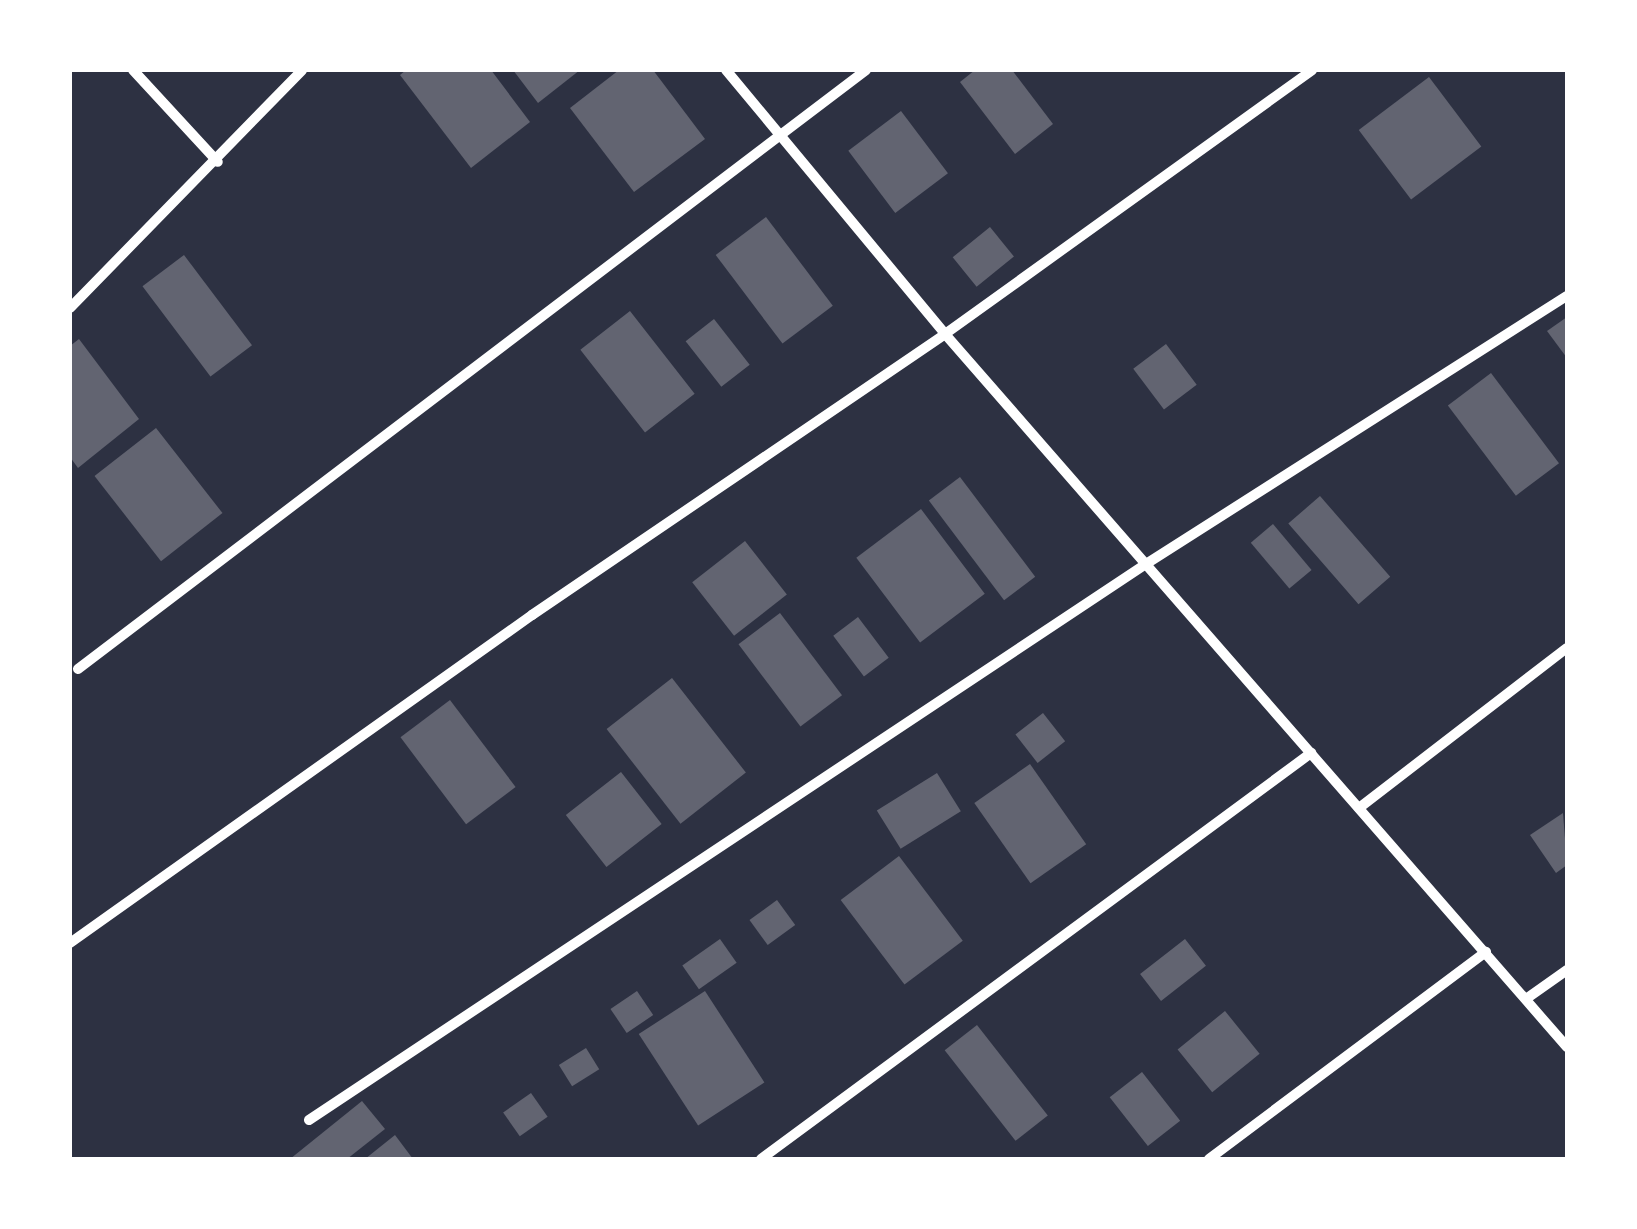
<!DOCTYPE html>
<style>
body{margin:0}
#map{position:relative;width:1637px;height:1229px;overflow:hidden;background:#2d3142;font-family:"Open Sans",sans-serif}
div>[style]{position:absolute}
.building>*{inset:0;background:#626471;transform-origin:0 0}
.minor>*{height:10px;margin:-5px;padding:0 5px;transform-origin:5px;border-radius:5px;background:#fff}
span{translate:-50% -50%;white-space:nowrap;text-align:center;line-height:1.15;-webkit-text-stroke:8px #fff;paint-order:stroke}
.frame{position:absolute;inset:0;border:72px solid #fff;pointer-events:none}
</style>
<div id="map">
<div class="building">
<i style="clip-path:polygon(406px 70px,491px 70px,530px 122px,471px 168px,400px 75px)"></i>
<i style="clip-path:polygon(513px 70px,580px 70px,538px 103px)"></i>
<i style="clip-path:polygon(619px 70px,653px 70px,705px 139px,634px 192px,570px 108px)"></i>
<i style="clip-path:polygon(975px 70px,1012px 70px,1053px 124px,1015px 154px,960px 82px)"></i>
<i style="left:1429px;top:77px;width:87px;height:88px;rotate:53deg"></i>
<i style="left:901px;top:111px;width:78px;height:66px;rotate:53deg"></i>
<i style="left:766px;top:217px;width:111px;height:63px;rotate:53deg"></i>
<i style="left:990px;top:227px;width:38px;height:48px;rotate:51deg"></i>
<i style="left:184px;top:255px;width:113px;height:52px;rotate:53deg"></i>
<i style="left:630px;top:311px;width:105px;height:63px;rotate:52deg"></i>
<i style="clip-path:polygon(1567px 317px,1567px 358px,1547px 331px)"></i>
<i style="left:714px;top:319px;width:58px;height:36px;rotate:52deg"></i>
<i style="clip-path:polygon(79px 339px,139px 419px,78px 468px,70px 457px,70px 346px)"></i>
<i style="left:1166px;top:344px;width:51px;height:41px;rotate:53deg"></i>
<i style="left:1491px;top:373px;width:113px;height:54px;rotate:53deg"></i>
<i style="left:156px;top:428px;width:108px;height:78px;rotate:52deg"></i>
<i style="left:960px;top:477px;width:125px;height:39px;rotate:53deg"></i>
<i style="left:1320px;top:496px;width:107px;height:42px;rotate:49deg"></i>
<i style="left:921px;top:509px;width:106px;height:81px;rotate:53deg"></i>
<i style="left:1273px;top:524px;width:60px;height:29px;rotate:50deg"></i>
<i style="left:745px;top:541px;width:68px;height:67px;rotate:52deg"></i>
<i style="left:780px;top:613px;width:103px;height:52px;rotate:53deg"></i>
<i style="left:858px;top:617px;width:51px;height:31px;rotate:53deg"></i>
<i style="left:672px;top:678px;width:120px;height:83px;rotate:52deg"></i>
<i style="left:450px;top:700px;width:109px;height:62px;rotate:53deg"></i>
<i style="left:1043px;top:713px;width:36px;height:35px;rotate:52deg"></i>
<i style="left:1030px;top:764px;width:98px;height:68px;rotate:55deg"></i>
<i style="left:621px;top:772px;width:66px;height:70px;rotate:52deg"></i>
<i style="left:937px;top:773px;width:45px;height:71px;rotate:58deg"></i>
<i style="clip-path:polygon(1563px 813px,1567px 865px,1556px 873px,1530px 835px)"></i>
<i style="left:899px;top:856px;width:106px;height:73px;rotate:53deg"></i>
<i style="left:777px;top:900px;width:31px;height:34px;rotate:54deg"></i>
<i style="left:720px;top:939px;width:29px;height:46px;rotate:55deg"></i>
<i style="left:1185px;top:939px;width:34px;height:57px;rotate:52deg"></i>
<i style="left:637px;top:991px;width:29px;height:32px;rotate:56deg"></i>
<i style="left:705px;top:991px;width:109px;height:79px;rotate:57deg"></i>
<i style="left:1225px;top:1011px;width:55px;height:61px;rotate:51deg"></i>
<i style="left:977px;top:1025px;width:115px;height:41px;rotate:52deg"></i>
<i style="left:586px;top:1048px;width:25px;height:32px;rotate:58deg"></i>
<i style="left:1142px;top:1072px;width:62px;height:41px;rotate:52deg"></i>
<i style="left:531px;top:1093px;width:29px;height:34px;rotate:55deg"></i>
<i style="clip-path:polygon(362px 1101px,385px 1129px,347px 1159px,290px 1159px)"></i>
<i style="clip-path:polygon(395px 1135px,413px 1159px,365px 1159px)"></i>
</div>
<div class="minor">
<i style="left:133px;top:70px;width:125px;rotate:47.3deg"></i>
<i style="left:726px;top:70px;width:343px;rotate:50.3deg"></i>
<i style="left:945px;top:334px;width:946px;rotate:48.9deg"></i>
<i style="left:70px;top:308px;width:332px;rotate:-45.7deg"></i>
<i style="left:78px;top:669px;width:990px;rotate:-37.24deg"></i>
<i style="left:1359px;top:808px;width:262px;rotate:-37.6deg"></i>
<i style="left:70px;top:943px;width:567px;rotate:-35.37deg"></i>
<i style="left:532px;top:615px;width:500px;rotate:-34.2deg"></i>
<i style="left:945px;top:334px;width:452px;rotate:-35.7deg"></i>
<i style="left:1526px;top:999px;width:50px;rotate:-35.3deg"></i>
<i style="left:309px;top:1120px;width:1005px;rotate:-33.6deg"></i>
<i style="left:1146px;top:564px;width:499px;rotate:-32.5deg"></i>
<i style="left:761px;top:1159px;width:684px;rotate:-36.43deg"></i>
<i style="left:1209px;top:1159px;width:346px;rotate:-36.8deg"></i>
</div>
<div class="frame"></div>
</div>
